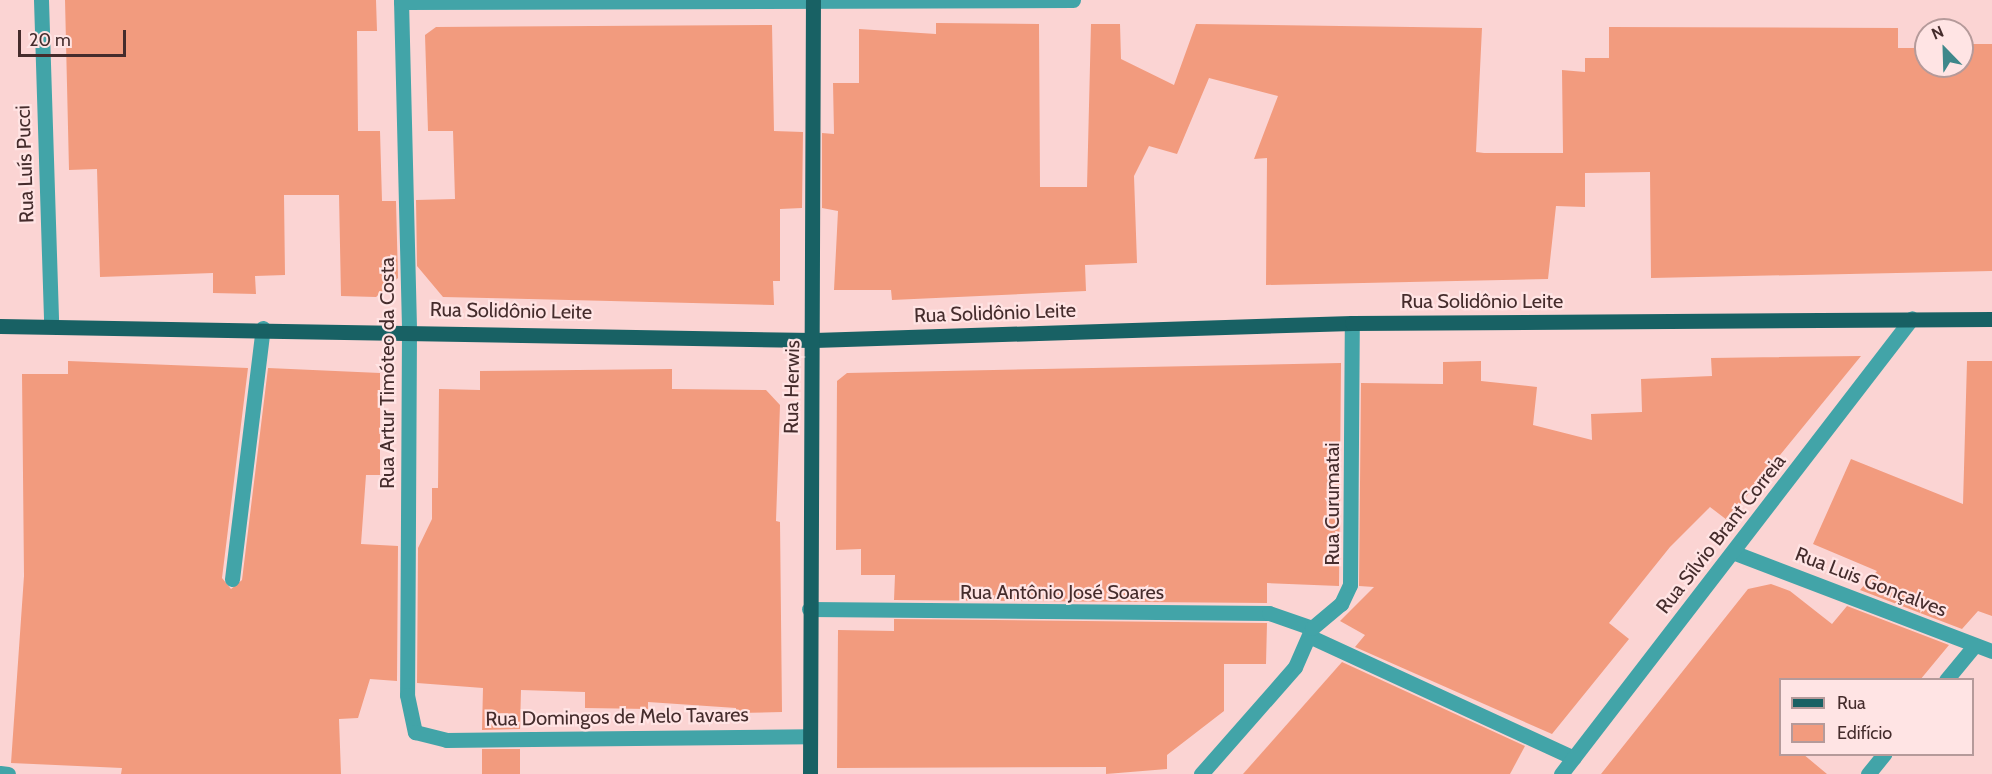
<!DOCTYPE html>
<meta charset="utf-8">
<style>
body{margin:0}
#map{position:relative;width:1992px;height:774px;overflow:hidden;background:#fbd4d3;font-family:Cabin,sans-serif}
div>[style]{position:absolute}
.building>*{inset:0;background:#f29b7e;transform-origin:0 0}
.minor>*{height:15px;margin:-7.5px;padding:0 7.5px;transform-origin:7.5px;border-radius:7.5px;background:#42a4a8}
.major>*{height:15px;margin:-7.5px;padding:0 7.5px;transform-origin:7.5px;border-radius:7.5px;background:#186164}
span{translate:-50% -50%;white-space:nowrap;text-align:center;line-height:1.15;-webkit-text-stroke:4.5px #ffe4e4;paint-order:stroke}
.street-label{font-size:20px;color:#452c2c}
.legend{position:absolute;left:1779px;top:678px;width:195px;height:78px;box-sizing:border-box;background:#ffe4e4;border:2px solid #b59a9a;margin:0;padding:8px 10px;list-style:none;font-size:18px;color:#452c2c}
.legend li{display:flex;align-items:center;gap:12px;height:30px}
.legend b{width:30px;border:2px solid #b59a9a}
.north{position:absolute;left:1914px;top:18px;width:60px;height:60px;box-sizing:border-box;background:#ffe4e4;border:2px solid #b59a9a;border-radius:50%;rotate:337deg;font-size:16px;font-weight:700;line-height:24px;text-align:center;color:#452c2c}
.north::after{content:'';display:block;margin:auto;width:21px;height:27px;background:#3f878a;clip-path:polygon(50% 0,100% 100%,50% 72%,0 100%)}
.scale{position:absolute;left:18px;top:30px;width:108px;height:27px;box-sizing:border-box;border:3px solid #452c2c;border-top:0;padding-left:8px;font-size:18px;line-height:21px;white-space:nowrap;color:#452c2c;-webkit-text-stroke:4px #ffe4e4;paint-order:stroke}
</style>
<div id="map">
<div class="building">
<i style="clip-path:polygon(65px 0,376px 0,377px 31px,357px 31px,358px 131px,380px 131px,382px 201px,396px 201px,398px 278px,376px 297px,341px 296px,339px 195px,284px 195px,285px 275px,255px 276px,256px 294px,213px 293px,213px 273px,100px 277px,97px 169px,69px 170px)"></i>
<i style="clip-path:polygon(936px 23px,1039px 24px,1040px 187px,1087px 187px,1091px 24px,1120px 24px,1121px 59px,1174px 85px,1196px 24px,1482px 28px,1476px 152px,1484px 153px,1563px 153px,1562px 70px,1585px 72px,1585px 58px,1609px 58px,1609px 27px,1898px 28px,1898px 48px,1926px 48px,1926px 66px,1962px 66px,1962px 44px,1992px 44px,1992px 271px,1651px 278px,1650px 172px,1585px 173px,1585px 207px,1556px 206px,1548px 279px,1266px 285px,1267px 158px,1254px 159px,1278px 96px,1209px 78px,1177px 154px,1149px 146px,1134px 176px,1137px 263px,1085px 265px,1086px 291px,892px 300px,891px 290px,834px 290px,838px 211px,822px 208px,822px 133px,834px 134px,833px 83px,859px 83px,859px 29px,936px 34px)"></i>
<i style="clip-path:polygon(772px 25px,774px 131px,803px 132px,802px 208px,780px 209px,780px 281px,773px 281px,774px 305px,443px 297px,417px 266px,416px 200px,455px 199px,453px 131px,428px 131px,425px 35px,436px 27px)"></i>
<i style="clip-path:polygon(1861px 356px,1727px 520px,1710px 507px,1670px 547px,1609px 623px,1629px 639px,1552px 734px,1355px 647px,1365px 635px,1340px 621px,1374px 587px,1359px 586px,1361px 383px,1443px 384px,1443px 362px,1481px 361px,1481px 381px,1537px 387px,1533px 425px,1592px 440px,1591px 414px,1642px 412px,1641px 379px,1712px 376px,1711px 358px)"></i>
<i style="clip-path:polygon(68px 361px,248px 368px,222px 578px,231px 589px,242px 580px,268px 368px,380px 373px,380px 475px,366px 475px,361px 544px,398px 546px,397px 681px,370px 679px,358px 718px,339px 719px,341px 774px,121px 774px,122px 768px,11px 763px,24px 576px,22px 374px,68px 374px)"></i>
<i style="clip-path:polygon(1967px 361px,1992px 361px,1992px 616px,1978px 611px,1962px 629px,1860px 590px,1877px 571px,1813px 544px,1851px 459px,1963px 504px)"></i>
<i style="clip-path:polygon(1341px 363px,1339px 586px,1267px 583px,1267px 603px,894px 600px,895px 575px,861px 575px,861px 549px,836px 550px,837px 381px,847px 373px)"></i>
<i style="clip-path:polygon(672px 369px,672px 389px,766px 390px,780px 405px,776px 521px,780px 522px,782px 712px,736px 713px,736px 708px,648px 702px,648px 709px,585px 708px,585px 692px,521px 690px,520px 729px,482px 730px,483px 688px,417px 683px,418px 548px,432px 519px,432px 488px,438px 488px,439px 389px,480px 390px,480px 371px)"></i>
<i style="clip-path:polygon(1771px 584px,1790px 591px,1832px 624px,1847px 606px,1949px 645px,1920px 680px,1780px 680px,1780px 754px,1803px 754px,1827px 774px,1601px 774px,1748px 589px)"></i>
<i style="clip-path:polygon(894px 619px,1267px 623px,1266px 664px,1224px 664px,1224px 711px,1167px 755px,1167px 769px,1106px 774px,1106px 767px,837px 768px,838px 630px,894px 631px)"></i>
<i style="clip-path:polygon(1342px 662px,1525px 746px,1510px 774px,1243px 774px)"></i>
<i style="left:482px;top:749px;width:38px;height:25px"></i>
</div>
<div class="minor">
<i style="left:41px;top:0;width:326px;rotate:88.2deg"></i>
<i style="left:401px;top:0;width:329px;rotate:88.6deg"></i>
<i style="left:409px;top:329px;width:366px;rotate:90.3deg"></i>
<i style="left:407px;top:695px;width:38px;rotate:78deg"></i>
<i style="left:415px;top:732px;width:32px;rotate:14deg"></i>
<i style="left:446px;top:740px;width:364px;rotate:-0.6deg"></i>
<i style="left:401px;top:2px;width:672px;rotate:-0.17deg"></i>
<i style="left:1735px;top:553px;width:275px;rotate:20.9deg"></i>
<i style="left:232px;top:579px;width:253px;rotate:-83deg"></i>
<i style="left:809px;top:609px;width:460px;rotate:0.5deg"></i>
<i style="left:1269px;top:613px;width:46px;rotate:19.2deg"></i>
<i style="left:1311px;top:637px;width:289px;rotate:24.7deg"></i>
<i style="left:1946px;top:680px;width:45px;rotate:-50.4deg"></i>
<i style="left:0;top:773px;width:8px;rotate:7deg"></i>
<i style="left:1201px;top:774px;width:142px;rotate:-48.7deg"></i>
<i style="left:1295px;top:667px;width:43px;rotate:-66.4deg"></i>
<i style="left:1312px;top:628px;width:38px;rotate:-40deg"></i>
<i style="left:1341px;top:604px;width:21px;rotate:-65deg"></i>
<i style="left:1350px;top:585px;width:262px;rotate:-89.6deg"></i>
<i style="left:1561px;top:774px;width:575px;rotate:-52.41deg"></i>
<i style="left:1868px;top:774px;width:26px;rotate:-51deg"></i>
</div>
<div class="major">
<i style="left:0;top:326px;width:814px;rotate:0.99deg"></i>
<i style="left:814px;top:340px;width:538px;rotate:-1.81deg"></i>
<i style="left:1352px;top:323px;width:640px;rotate:-0.36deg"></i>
<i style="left:810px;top:774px;width:774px;rotate:-89.78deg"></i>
</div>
<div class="street-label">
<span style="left:25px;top:164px;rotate:-92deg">Rua Luís Pucci</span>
<span style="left:1482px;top:301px">Rua Solidônio Leite</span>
<span style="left:511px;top:311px;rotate:1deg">Rua Solidônio Leite</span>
<span style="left:995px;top:313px;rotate:-2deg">Rua Solidônio Leite</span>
<span style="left:387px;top:373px;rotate:-90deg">Rua Artur Timóteo da Costa</span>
<span style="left:792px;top:387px;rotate:-89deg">Rua Herwis</span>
<span style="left:1332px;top:504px;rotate:-90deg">Rua Curumatai</span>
<span style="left:1721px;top:534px;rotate:-52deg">Rua Sílvio Brant Correia</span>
<span style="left:1871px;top:582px;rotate:21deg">Rua Luis Gonçalves</span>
<span style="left:1062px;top:592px">Rua Antônio José Soares</span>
<span style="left:617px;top:717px;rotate:-1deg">Rua Domingos de Melo Tavares</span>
</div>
<ul class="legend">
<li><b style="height:8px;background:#186164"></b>Rua</li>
<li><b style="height:16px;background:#f29b7e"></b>Edifício</li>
</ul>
<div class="north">N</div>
<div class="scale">20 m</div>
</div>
